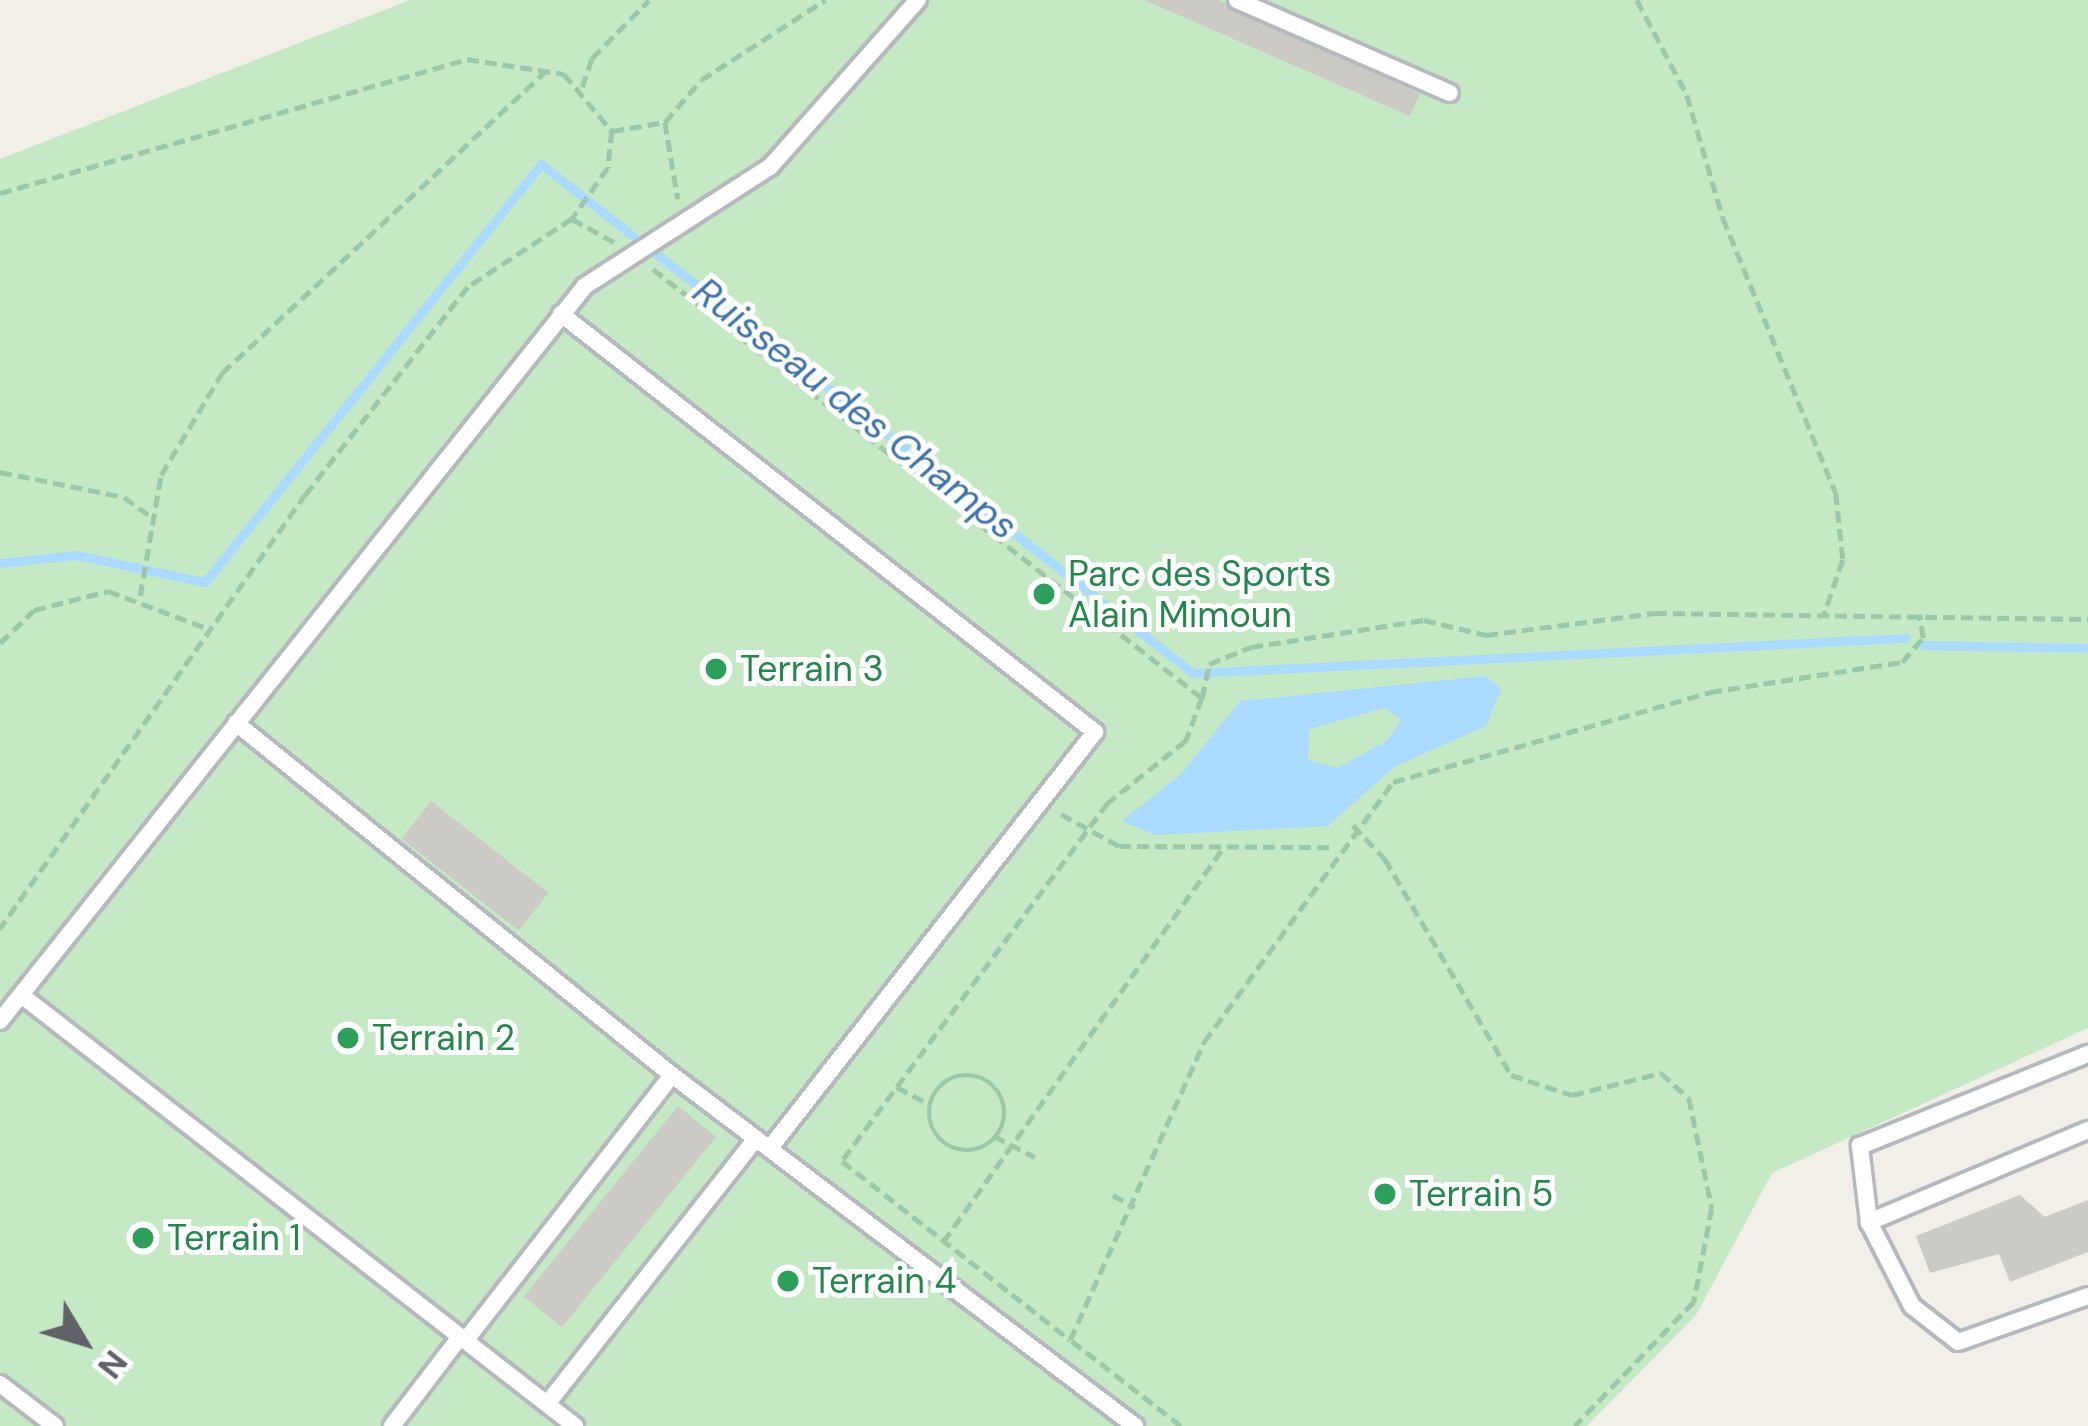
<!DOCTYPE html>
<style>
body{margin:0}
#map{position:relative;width:2088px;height:1426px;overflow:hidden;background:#f1efe8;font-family:"DM Sans",sans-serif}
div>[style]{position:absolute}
.green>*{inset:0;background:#c5e8c5}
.water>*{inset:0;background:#aadaff}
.stream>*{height:9px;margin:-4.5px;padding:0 4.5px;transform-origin:4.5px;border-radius:4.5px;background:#aadaff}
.building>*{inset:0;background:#cccac5;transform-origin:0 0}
.path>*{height:4.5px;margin-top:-2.25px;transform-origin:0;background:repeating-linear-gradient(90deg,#9cc7a9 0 12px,transparent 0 18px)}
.path>.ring{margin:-2.25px;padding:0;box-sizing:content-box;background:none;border:4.5px solid #9cc7a9;border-radius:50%}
.roads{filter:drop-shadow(3px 0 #b5b8bc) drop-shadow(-3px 0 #b5b8bc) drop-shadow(0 3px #b5b8bc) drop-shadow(0 -3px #b5b8bc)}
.service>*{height:16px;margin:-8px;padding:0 8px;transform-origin:8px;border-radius:8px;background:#fff}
.dots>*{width:33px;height:33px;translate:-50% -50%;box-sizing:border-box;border:6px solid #fff;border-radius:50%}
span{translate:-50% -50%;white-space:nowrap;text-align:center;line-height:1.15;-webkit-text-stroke:10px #fff;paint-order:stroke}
.leisure-label{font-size:36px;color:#27864d}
.left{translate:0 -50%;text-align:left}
.water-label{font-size:39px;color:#4174aa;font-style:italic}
.north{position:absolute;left:24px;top:1282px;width:120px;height:120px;-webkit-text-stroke:9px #fff;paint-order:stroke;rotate:128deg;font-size:33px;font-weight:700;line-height:48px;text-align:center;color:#5f6368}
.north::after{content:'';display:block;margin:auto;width:42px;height:54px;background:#5f6368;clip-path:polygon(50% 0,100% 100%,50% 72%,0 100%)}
</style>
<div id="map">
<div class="green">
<i style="clip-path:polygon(410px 0,2088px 0,2088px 1028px,1772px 1173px,1696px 1315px,1587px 1426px,0 1426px,0 159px)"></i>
</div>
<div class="water">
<i style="clip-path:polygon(evenodd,1486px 676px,1501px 689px,1486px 726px,1394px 767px,1328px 826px,1155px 835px,1122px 821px,1181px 774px,1240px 701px,1486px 676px,1385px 708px,1401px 720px,1387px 740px,1338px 768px,1308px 760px,1309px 729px,1385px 708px)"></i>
</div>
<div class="stream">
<i style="left:0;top:563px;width:76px;rotate:-6deg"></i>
<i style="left:76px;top:555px;width:132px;rotate:11.8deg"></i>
<i style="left:205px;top:582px;width:536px;rotate:-51.21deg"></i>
<i style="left:541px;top:164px;width:827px;rotate:37.98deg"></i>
<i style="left:1193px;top:673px;width:713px;rotate:-2.81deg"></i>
<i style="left:1924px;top:645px;width:164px;rotate:1deg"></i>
</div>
<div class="building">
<i style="clip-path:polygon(1144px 0,1218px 0,1420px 94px,1410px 116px)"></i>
<i style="left:431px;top:801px;width:149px;height:48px;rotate:38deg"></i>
<i style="left:678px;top:1106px;width:49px;height:245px;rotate:39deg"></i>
<i style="clip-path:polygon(2020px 1195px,2045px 1217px,2088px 1200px,2088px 1252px,2010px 1282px,1999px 1254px,1930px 1273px,1916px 1236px)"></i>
</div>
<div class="path">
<i style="left:1637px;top:0;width:107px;rotate:62.2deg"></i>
<i style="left:1687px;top:95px;width:128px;rotate:73.7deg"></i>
<i style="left:1723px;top:218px;width:297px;rotate:67.7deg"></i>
<i style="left:1836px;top:493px;width:67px;rotate:84deg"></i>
<i style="left:1843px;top:560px;width:58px;rotate:109.1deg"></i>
<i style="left:582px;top:87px;width:31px;rotate:-71deg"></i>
<i style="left:592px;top:58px;width:81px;rotate:-45.5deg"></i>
<i style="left:665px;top:122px;width:78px;rotate:80.4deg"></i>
<i style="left:612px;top:131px;width:54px;rotate:-9.6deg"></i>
<i style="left:665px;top:122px;width:55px;rotate:-49.4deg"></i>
<i style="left:701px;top:80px;width:148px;rotate:-32.8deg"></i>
<i style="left:0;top:193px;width:486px;rotate:-16deg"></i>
<i style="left:467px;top:59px;width:98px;rotate:8.8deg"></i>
<i style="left:564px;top:74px;width:75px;rotate:49.9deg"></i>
<i style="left:612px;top:131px;width:37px;rotate:96deg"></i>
<i style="left:608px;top:168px;width:62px;rotate:125.2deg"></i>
<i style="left:572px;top:219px;width:124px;rotate:146.8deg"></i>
<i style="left:468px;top:287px;width:263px;rotate:128deg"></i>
<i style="left:306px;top:494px;width:532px;rotate:125.12deg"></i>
<i style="left:572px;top:219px;width:48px;rotate:28.7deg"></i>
<i style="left:653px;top:269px;width:697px;rotate:38deg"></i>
<i style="left:1202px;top:698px;width:46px;rotate:110.4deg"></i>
<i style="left:1186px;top:741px;width:100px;rotate:141.5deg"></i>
<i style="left:1108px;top:803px;width:446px;rotate:126.6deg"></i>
<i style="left:842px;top:1161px;width:290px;rotate:38.1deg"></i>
<i style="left:1070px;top:1340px;width:327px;rotate:-65.8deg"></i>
<i style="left:1204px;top:1042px;width:321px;rotate:-54deg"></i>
<i style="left:1393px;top:782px;width:330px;rotate:-15.8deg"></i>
<i style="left:1710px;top:692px;width:194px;rotate:-8.9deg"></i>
<i style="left:1902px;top:662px;width:32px;rotate:-49deg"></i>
<i style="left:1923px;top:638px;width:24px;rotate:-99deg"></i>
<i style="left:0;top:472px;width:126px;rotate:11.4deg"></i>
<i style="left:124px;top:497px;width:32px;rotate:36deg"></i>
<i style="left:140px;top:596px;width:123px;rotate:-80.2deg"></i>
<i style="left:161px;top:475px;width:119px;rotate:-59.1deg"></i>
<i style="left:222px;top:373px;width:443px;rotate:-43deg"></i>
<i style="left:0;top:643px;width:47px;rotate:-44.1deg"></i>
<i style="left:34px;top:610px;width:76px;rotate:-14.4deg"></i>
<i style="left:108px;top:591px;width:111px;rotate:20.6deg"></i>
<i style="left:1202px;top:698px;width:35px;rotate:-78deg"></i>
<i style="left:1209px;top:664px;width:45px;rotate:-22deg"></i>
<i style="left:1251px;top:647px;width:175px;rotate:-8.9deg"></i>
<i style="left:1424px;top:620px;width:64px;rotate:13.6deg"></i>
<i style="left:1486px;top:635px;width:170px;rotate:-7.4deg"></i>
<i style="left:1655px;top:613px;width:433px;rotate:0.8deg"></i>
<i style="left:1061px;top:814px;width:66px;rotate:28.9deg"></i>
<i style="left:1119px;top:846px;width:215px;rotate:0.3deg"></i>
<i style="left:1353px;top:825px;width:47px;rotate:46.7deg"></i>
<i style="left:1385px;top:859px;width:250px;rotate:59.7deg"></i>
<i style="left:1511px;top:1075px;width:64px;rotate:18.2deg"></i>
<i style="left:1572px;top:1095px;width:92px;rotate:-13.9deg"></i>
<i style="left:1661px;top:1073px;width:38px;rotate:42deg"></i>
<i style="left:1689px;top:1098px;width:112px;rotate:78.2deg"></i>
<i style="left:1712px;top:1208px;width:96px;rotate:100.8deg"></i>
<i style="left:1694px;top:1302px;width:172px;rotate:133.8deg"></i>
<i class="ring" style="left:929px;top:1075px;width:71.5px;height:71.5px"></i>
<i style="left:897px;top:1087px;width:36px;rotate:28deg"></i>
<i style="left:994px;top:1136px;width:46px;rotate:27.1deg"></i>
<i style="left:1113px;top:1195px;width:25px;rotate:29deg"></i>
<i style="left:943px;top:1242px;width:486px;rotate:-54.6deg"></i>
<i style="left:1072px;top:1341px;width:138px;rotate:37.9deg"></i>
</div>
<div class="roads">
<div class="service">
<i style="left:1237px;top:0;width:232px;rotate:23.6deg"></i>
<i style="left:561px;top:314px;width:678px;rotate:38.05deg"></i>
<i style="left:1095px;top:732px;width:528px;rotate:128deg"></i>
<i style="left:236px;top:723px;width:560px;rotate:38.92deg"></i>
<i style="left:672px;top:1075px;width:581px;rotate:37.17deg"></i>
<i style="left:25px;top:998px;width:697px;rotate:37.89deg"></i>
<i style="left:0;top:1021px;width:939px;rotate:-51.48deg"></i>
<i style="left:585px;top:286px;width:220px;rotate:-32.8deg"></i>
<i style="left:770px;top:167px;width:223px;rotate:-48.5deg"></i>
<i style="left:2088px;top:1130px;width:238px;rotate:157.2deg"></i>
<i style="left:1869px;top:1222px;width:94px;rotate:62.9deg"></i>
<i style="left:1912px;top:1306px;width:58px;rotate:38deg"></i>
<i style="left:1958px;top:1342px;width:138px;rotate:-19.5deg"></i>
<i style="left:1869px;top:1222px;width:77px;rotate:-96.8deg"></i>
<i style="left:1860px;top:1146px;width:246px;rotate:-22deg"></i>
<i style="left:465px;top:1341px;width:337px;rotate:-52.1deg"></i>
<i style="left:0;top:1384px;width:69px;rotate:37.4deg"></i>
<i style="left:547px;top:1404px;width:338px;rotate:-51.8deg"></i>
<i style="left:392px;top:1426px;width:112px;rotate:-52.6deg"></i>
</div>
</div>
<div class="dots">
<i style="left:1044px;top:594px;background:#2e9e5b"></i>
<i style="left:716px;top:669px;background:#2e9e5b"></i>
<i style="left:348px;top:1038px;background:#2e9e5b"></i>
<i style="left:1385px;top:1194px;background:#2e9e5b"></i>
<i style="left:143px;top:1238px;background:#2e9e5b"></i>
<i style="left:788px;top:1281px;background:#2e9e5b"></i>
</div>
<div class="leisure-label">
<span class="left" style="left:1068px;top:594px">Parc des Sports<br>Alain Mimoun</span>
<span class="left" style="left:740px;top:669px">Terrain 3</span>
<span class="left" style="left:372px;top:1038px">Terrain 2</span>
<span class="left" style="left:1409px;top:1194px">Terrain 5</span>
<span class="left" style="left:167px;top:1238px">Terrain 1</span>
<span class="left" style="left:812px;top:1281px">Terrain 4</span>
</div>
<div class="water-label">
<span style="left:855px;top:409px;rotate:38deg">Ruisseau des Champs</span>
</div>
<div class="north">N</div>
</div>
